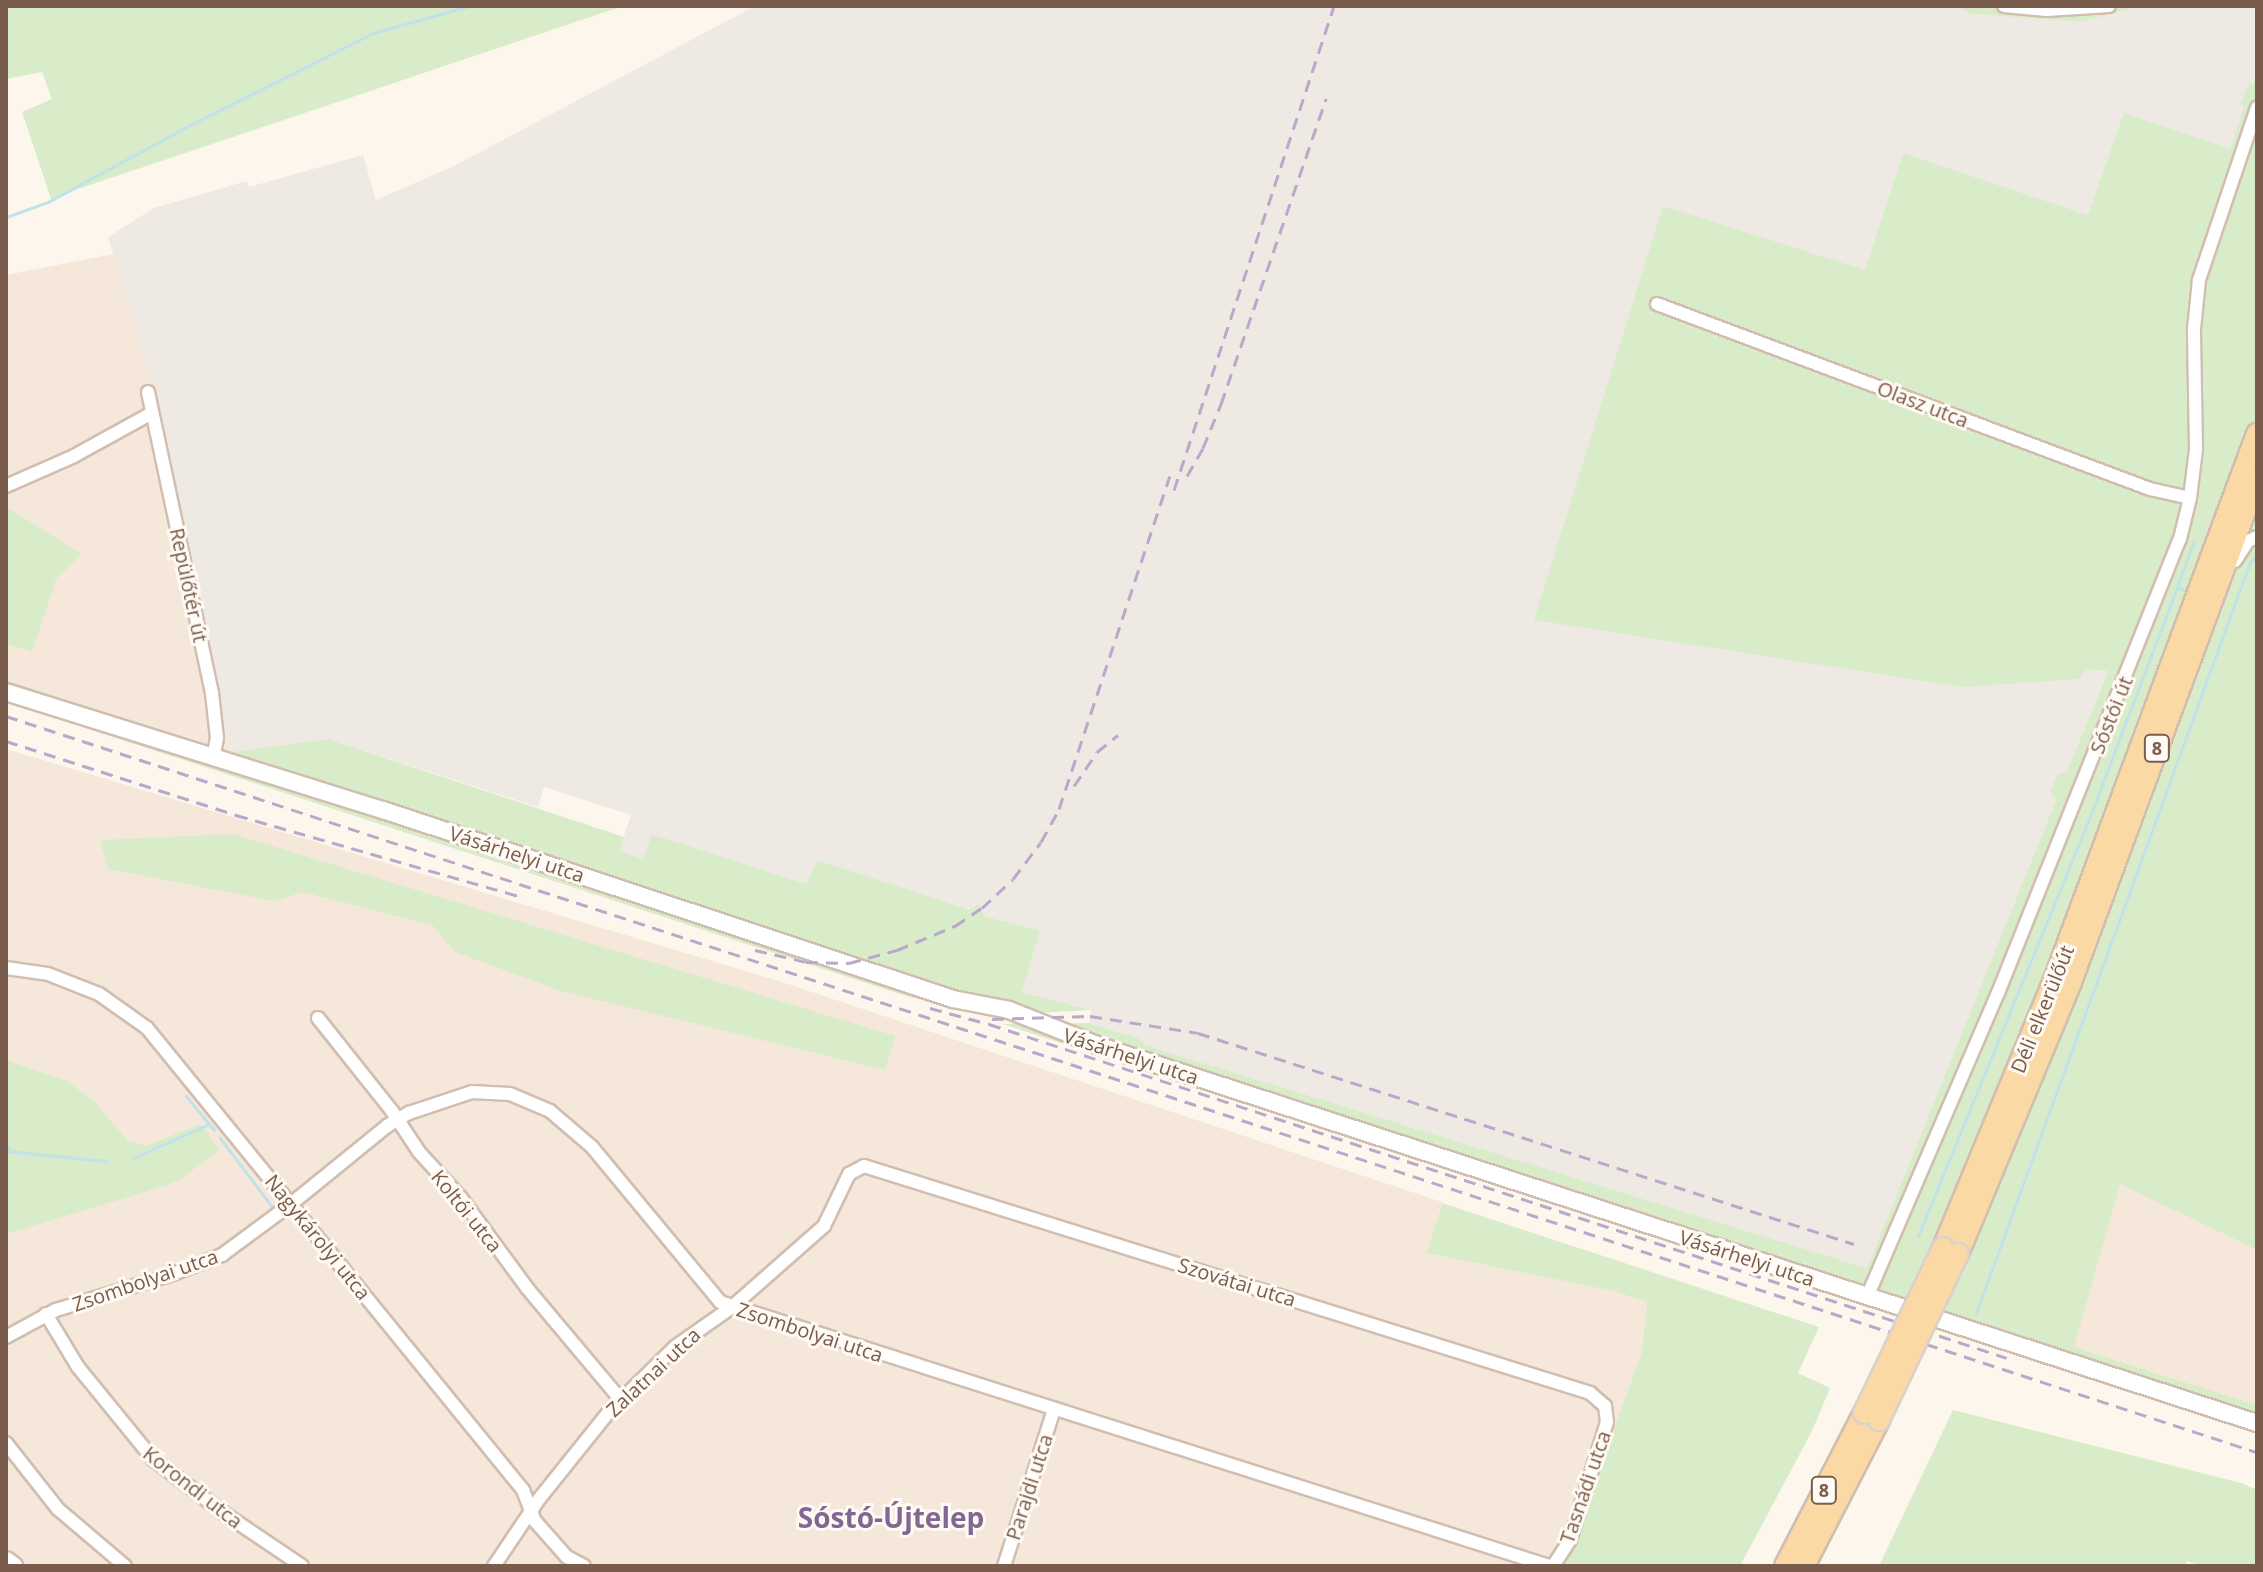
<!DOCTYPE html>
<meta charset="utf-8">
<style>
body{margin:0}
#map{position:relative;width:2263px;height:1572px;overflow:hidden;background:#fdf6ec;font-family:"Open Sans",sans-serif}
div>[style]{position:absolute}
.residential>*{inset:0;background:#f5e8da}
.industrial>*{inset:0;background:#efe9e4}
.green>*{inset:0;background:#d8ecc9}
.stream>*{height:3px;margin:-1.5px;padding:0 1.5px;transform-origin:1.5px;border-radius:1.5px;background:#bfe3e8}
.roads{filter:drop-shadow(2px 0 #d1beb0) drop-shadow(-2px 0 #d1beb0) drop-shadow(0 2px #d1beb0) drop-shadow(0 -2px #d1beb0)}
.minor>*{height:12px;margin:-6px;padding:0 6px;transform-origin:6px;border-radius:6px;background:#fff}
.tertiary>*{height:16px;margin:-8px;padding:0 8px;transform-origin:8px;border-radius:8px;background:#fff}
.secondary>*{height:18px;margin:-9px;padding:0 9px;transform-origin:9px;border-radius:9px;background:#fff}
.primary>*{height:20px;margin:-10px;padding:0 10px;transform-origin:10px;border-radius:10px;background:#fbd9a5}
.rail>*{height:3px;margin-top:-1.5px;transform-origin:0;background:repeating-linear-gradient(90deg,#b9a8c9 0 12px,transparent 0 20px)}
.bridges{filter:drop-shadow(2px 0 #dad1cd) drop-shadow(-2px 0 #dad1cd) drop-shadow(0 2px #dad1cd) drop-shadow(0 -2px #dad1cd)}
.primary-bridge>*{height:20px;margin:-10px;padding:0 10px;transform-origin:10px;border-radius:10px;background:#fbd9a5}
span{translate:-50% -50%;white-space:nowrap;text-align:center;line-height:1.15;-webkit-text-stroke:6px #fffaf3;paint-order:stroke}
.shield-label span{padding:2px 6px;background:#fffaf3;border:2px solid;border-radius:6px;-webkit-text-stroke-width:0}
.shield-label{font-size:18px;color:#7a5c4d;font-weight:700}
.street-label{font-size:20px;color:#7a5c4d}
.district-label{font-size:28px;color:#846695;font-weight:700}
.frame{position:absolute;inset:0;border:8px solid #7a5c4d;pointer-events:none}
</style>
<div id="map">
<div class="residential">
<i style="clip-path:polygon(113px 254px,156px 394px,230px 752px,6px 680px,6px 275px)"></i>
<i style="clip-path:polygon(6px 749px,779px 981px,1442px 1202px,1426px 1253px,1613px 1291px,1647px 1302px,1642px 1351px,1564px 1566px,6px 1566px)"></i>
<i style="clip-path:polygon(2119px 1183px,2257px 1250px,2257px 1405px,2073px 1347px)"></i>
</div>
<div class="industrial">
<i style="clip-path:polygon(755px 6px,1953px 6px,1972px 14px,2081px 22px,2140px 6px,2257px 6px,2257px 71px,2252px 84px,2248px 83px,2241px 105px,2245px 107px,2230px 149px,2088px 215px,1903px 153px,1865px 270px,1534px 619px,1962px 687px,2087px 669px,2108px 670px,2067px 771px,2057px 775px,2050px 792px,2056px 800px,1867px 1268px,1145px 1045px,1138px 1038px,1089px 1023px,1091px 1010px,1022px 992px,1040px 931px,985px 916px,978px 905px,971px 910px,816px 861px,806px 884px,652px 834px,644px 859px,619px 851px,631px 815px,544px 787px,538px 807px,328px 739px,230px 752px,156px 394px,108px 237px,154px 208px,247px 181px,249px 187px,363px 155px,376px 200px,454px 166px)"></i>
</div>
<div class="green">
<i style="clip-path:polygon(6px 6px,623px 6px,69px 192px,52px 202px,22px 112px,52px 99px,42px 72px,6px 79px)"></i>
<i style="clip-path:polygon(1953px 6px,2140px 6px,2081px 22px,1972px 14px)"></i>
<i style="clip-path:polygon(2257px 71px,2257px 1250px,2120px 1184px,2074px 1347px,2257px 1405px,2257px 1434px,1003px 1024px,1089px 1023px,1138px 1038px,1145px 1045px,1867px 1268px,2056px 800px,2050px 792px,2057px 775px,2067px 771px,2108px 671px,2087px 669px,2079px 679px,1962px 687px,1534px 620px,1663px 206px,1865px 270px,1903px 153px,2088px 215px,2124px 113px,2230px 149px,2244px 107px,2240px 105px,2248px 83px,2253px 84px)"></i>
<i style="clip-path:polygon(6px 507px,82px 554px,56px 579px,32px 652px,6px 643px)"></i>
<i style="clip-path:polygon(6px 680px,230px 752px,328px 739px,624px 837px,620px 851px,643px 859px,652px 834px,806px 884px,817px 860px,970px 910px,978px 904px,985px 916px,1040px 931px,1022px 992px,1091px 1010px,995px 1015px,909px 997px,6px 702px)"></i>
<i style="clip-path:polygon(233px 834px,895px 1036px,885px 1070px,561px 991px,455px 952px,432px 925px,303px 892px,274px 901px,108px 869px,100px 840px)"></i>
<i style="clip-path:polygon(6px 1060px,67px 1081px,93px 1100px,128px 1141px,146px 1146px,200px 1124px,220px 1149px,181px 1179px,168px 1185px,6px 1234px)"></i>
<i style="clip-path:polygon(1442px 1203px,1819px 1327px,1798px 1373px,1830px 1388px,1812px 1431px,1740px 1566px,1564px 1566px,1642px 1351px,1647px 1302px,1613px 1291px,1426px 1253px)"></i>
<i style="clip-path:polygon(1953px 1410px,2241px 1483px,2257px 1490px,2257px 1566px,2202px 1566px,2187px 1561px,2185px 1566px,1879px 1566px)"></i>
</div>
<div class="stream">
<i style="left:6px;top:217px;width:45px;rotate:-19.7deg"></i>
<i style="left:48px;top:202px;width:159px;rotate:-28.5deg"></i>
<i style="left:188px;top:126px;width:207px;rotate:-26.7deg"></i>
<i style="left:373px;top:33px;width:100px;rotate:-15.7deg"></i>
<i style="left:2177px;top:586px;width:48px;rotate:-69.3deg"></i>
<i style="left:186px;top:1096px;width:44px;rotate:50.5deg"></i>
<i style="left:220px;top:1138px;width:88px;rotate:52.9deg"></i>
<i style="left:6px;top:1145px;width:9px;rotate:54deg"></i>
<i style="left:6px;top:1151px;width:101px;rotate:5.7deg"></i>
<i style="left:133px;top:1158px;width:83px;rotate:-24.1deg"></i>
<i style="left:1918px;top:1236px;width:442px;rotate:-67.7deg"></i>
<i style="left:2086px;top:827px;width:257px;rotate:-69.2deg"></i>
<i style="left:2177px;top:587px;width:8px;rotate:23deg"></i>
<i style="left:1976px;top:1313px;width:799px;rotate:-69.96deg"></i>
<i style="left:2250px;top:562px;width:9px;rotate:-41deg"></i>
</div>
<div class="roads">
<div class="minor">
<i style="left:2004px;top:6px;width:43px;rotate:5.3deg"></i>
<i style="left:2047px;top:10px;width:62px;rotate:-3.7deg"></i>
<i style="left:1657px;top:304px;width:527px;rotate:20.57deg"></i>
<i style="left:2150px;top:489px;width:41px;rotate:12.7deg"></i>
<i style="left:148px;top:392px;width:308px;rotate:78deg"></i>
<i style="left:212px;top:693px;width:45px;rotate:83.7deg"></i>
<i style="left:217px;top:738px;width:20px;rotate:101deg"></i>
<i style="left:6px;top:486px;width:74px;rotate:-23.8deg"></i>
<i style="left:74px;top:456px;width:89px;rotate:-28.9deg"></i>
<i style="left:2235px;top:561px;width:24px;rotate:-57deg"></i>
<i style="left:2248px;top:541px;width:10px;rotate:-24deg"></i>
<i style="left:6px;top:968px;width:42px;rotate:8.1deg"></i>
<i style="left:48px;top:974px;width:55px;rotate:21.4deg"></i>
<i style="left:99px;top:994px;width:59px;rotate:35.3deg"></i>
<i style="left:147px;top:1028px;width:596px;rotate:50.86deg"></i>
<i style="left:523px;top:1490px;width:33px;rotate:69deg"></i>
<i style="left:535px;top:1521px;width:48px;rotate:48.4deg"></i>
<i style="left:567px;top:1557px;width:19px;rotate:28deg"></i>
<i style="left:318px;top:1018px;width:119px;rotate:51.5deg"></i>
<i style="left:392px;top:1111px;width:49px;rotate:56.6deg"></i>
<i style="left:419px;top:1152px;width:62px;rotate:47.6deg"></i>
<i style="left:461px;top:1198px;width:112px;rotate:53.7deg"></i>
<i style="left:527px;top:1288px;width:145px;rotate:50deg"></i>
<i style="left:1867px;top:1297px;width:331px;rotate:-66.7deg"></i>
<i style="left:1998px;top:993px;width:489px;rotate:-68.2deg"></i>
<i style="left:2180px;top:539px;width:42px;rotate:-76.3deg"></i>
<i style="left:2190px;top:498px;width:49px;rotate:-83deg"></i>
<i style="left:2196px;top:449px;width:120px;rotate:-91deg"></i>
<i style="left:2194px;top:329px;width:49px;rotate:-84.2deg"></i>
<i style="left:2199px;top:280px;width:182px;rotate:-71.4deg"></i>
<i style="left:46px;top:1314px;width:62px;rotate:58.9deg"></i>
<i style="left:78px;top:1367px;width:119px;rotate:50.8deg"></i>
<i style="left:153px;top:1459px;width:91px;rotate:37.4deg"></i>
<i style="left:225px;top:1514px;width:93px;rotate:34deg"></i>
<i style="left:6px;top:1337px;width:57px;rotate:-28.4deg"></i>
<i style="left:56px;top:1310px;width:122px;rotate:-17.1deg"></i>
<i style="left:173px;top:1274px;width:53px;rotate:-21.2deg"></i>
<i style="left:222px;top:1255px;width:86px;rotate:-36.5deg"></i>
<i style="left:291px;top:1204px;width:124px;rotate:-39.1deg"></i>
<i style="left:387px;top:1126px;width:26px;rotate:-31deg"></i>
<i style="left:409px;top:1113px;width:66px;rotate:-18.4deg"></i>
<i style="left:472px;top:1092px;width:38px;rotate:3deg"></i>
<i style="left:510px;top:1094px;width:43px;rotate:23deg"></i>
<i style="left:550px;top:1111px;width:55px;rotate:40.6deg"></i>
<i style="left:592px;top:1147px;width:201px;rotate:50.4deg"></i>
<i style="left:720px;top:1302px;width:870px;rotate:17.66deg"></i>
<i style="left:6px;top:1443px;width:84px;rotate:51.8deg"></i>
<i style="left:58px;top:1509px;width:88px;rotate:40.4deg"></i>
<i style="left:494px;top:1566px;width:81px;rotate:-56.1deg"></i>
<i style="left:539px;top:1499px;width:110px;rotate:-51.3deg"></i>
<i style="left:608px;top:1413px;width:94px;rotate:-44.6deg"></i>
<i style="left:675px;top:1347px;width:70px;rotate:-35.1deg"></i>
<i style="left:732px;top:1307px;width:123px;rotate:-41.4deg"></i>
<i style="left:824px;top:1226px;width:58px;rotate:-64.3deg"></i>
<i style="left:849px;top:1174px;width:17px;rotate:-28deg"></i>
<i style="left:864px;top:1166px;width:761px;rotate:17.36deg"></i>
<i style="left:1590px;top:1393px;width:20px;rotate:41deg"></i>
<i style="left:1605px;top:1406px;width:16px;rotate:83deg"></i>
<i style="left:1607px;top:1422px;width:124px;rotate:107.4deg"></i>
<i style="left:1570px;top:1540px;width:31px;rotate:123deg"></i>
<i style="left:1004px;top:1566px;width:165px;rotate:-72.3deg"></i>
</div>
<div class="tertiary">
<i style="left:6px;top:692px;width:395px;rotate:17.4deg"></i>
<i style="left:383px;top:810px;width:601px;rotate:18.34deg"></i>
<i style="left:953px;top:999px;width:57px;rotate:11.1deg"></i>
<i style="left:1009px;top:1010px;width:98px;rotate:21.6deg"></i>
<i style="left:1100px;top:1046px;width:1217px;rotate:18.05deg"></i>
</div>
<div class="secondary">
<i style="left:6px;top:1561px;width:9px;rotate:36deg"></i>
</div>
<div class="primary">
<i style="left:1943px;top:1248px;width:290px;rotate:-67.5deg"></i>
<i style="left:2054px;top:980px;width:583px;rotate:-69.61deg"></i>
<i style="left:1958px;top:1254px;width:295px;rotate:-67.4deg"></i>
<i style="left:2071px;top:982px;width:536px;rotate:-69.71deg"></i>
<i style="left:1785px;top:1566px;width:172px;rotate:-62.7deg"></i>
<i style="left:1804px;top:1566px;width:164px;rotate:-62.8deg"></i>
</div>
</div>
<div class="rail">
<i style="left:1187px;top:476px;width:32px;rotate:-60deg"></i>
<i style="left:1203px;top:448px;width:48px;rotate:-67.8deg"></i>
<i style="left:1221px;top:404px;width:323px;rotate:-71deg"></i>
<i style="left:1174px;top:490px;width:510px;rotate:-71.71deg"></i>
<i style="left:6px;top:716px;width:2368px;rotate:18.11deg"></i>
<i style="left:6px;top:741px;width:242px;rotate:17.8deg"></i>
<i style="left:236px;top:815px;width:298px;rotate:16deg"></i>
<i style="left:1074px;top:786px;width:41px;rotate:-55.9deg"></i>
<i style="left:1097px;top:752px;width:27px;rotate:-39deg"></i>
<i style="left:755px;top:950px;width:52px;rotate:13.2deg"></i>
<i style="left:806px;top:962px;width:43px;rotate:1.3deg"></i>
<i style="left:849px;top:963px;width:50px;rotate:-15.2deg"></i>
<i style="left:897px;top:950px;width:63px;rotate:-22.5deg"></i>
<i style="left:955px;top:926px;width:32px;rotate:-34deg"></i>
<i style="left:982px;top:908px;width:42px;rotate:-43.1deg"></i>
<i style="left:1013px;top:879px;width:46px;rotate:-52.9deg"></i>
<i style="left:1041px;top:842px;width:38px;rotate:-61deg"></i>
<i style="left:1059px;top:809px;width:351px;rotate:-71.6deg"></i>
<i style="left:930px;top:1008px;width:61px;rotate:15.2deg"></i>
<i style="left:989px;top:1024px;width:1071px;rotate:18.16deg"></i>
<i style="left:992px;top:1019px;width:98px;rotate:-1.8deg"></i>
<i style="left:1090px;top:1016px;width:109px;rotate:8.9deg"></i>
<i style="left:1198px;top:1033px;width:689px;rotate:17.83deg"></i>
</div>
<div class="bridges">
<div class="primary-bridge">
<i style="left:1864px;top:1413px;width:183px;rotate:-64.4deg"></i>
<i style="left:1879px;top:1420px;width:184px;rotate:-64.6deg"></i>
</div>
</div>
<div class="shield-label">
<span style="left:2157px;top:748px">8</span>
<span style="left:1824px;top:1490px">8</span>
</div>
<div class="street-label">
<span style="left:1923px;top:404px;rotate:21deg">Olasz utca</span>
<span style="left:189px;top:585px;rotate:78deg">Repülőtér út</span>
<span style="left:2111px;top:715px;rotate:-68deg">Sóstói út</span>
<span style="left:517px;top:854px;rotate:18deg">Vásárhelyi utca</span>
<span style="left:2042px;top:1009px;rotate:-68deg">Déli elkerülőút</span>
<span style="left:1131px;top:1056px;rotate:18deg">Vásárhelyi utca</span>
<span style="left:467px;top:1211px;rotate:51deg">Koltói utca</span>
<span style="left:318px;top:1237px;rotate:51deg">Nagykárolyi utca</span>
<span style="left:1747px;top:1258px;rotate:18deg">Vásárhelyi utca</span>
<span style="left:145px;top:1280px;rotate:-19deg">Zsombolyai utca</span>
<span style="left:1237px;top:1282px;rotate:17deg">Szovátai utca</span>
<span style="left:810px;top:1332px;rotate:18deg">Zsombolyai utca</span>
<span style="left:653px;top:1372px;rotate:-43deg">Zalatnai utca</span>
<span style="left:193px;top:1487px;rotate:38deg">Korondi utca</span>
<span style="left:1029px;top:1487px;rotate:-72deg">Parajdi utca</span>
<span style="left:1585px;top:1487px;rotate:-71deg">Tasnádi utca</span>
</div>
<div class="district-label">
<span style="left:891px;top:1517px">Sóstó-Újtelep</span>
</div>
<div class="frame"></div>
</div>
